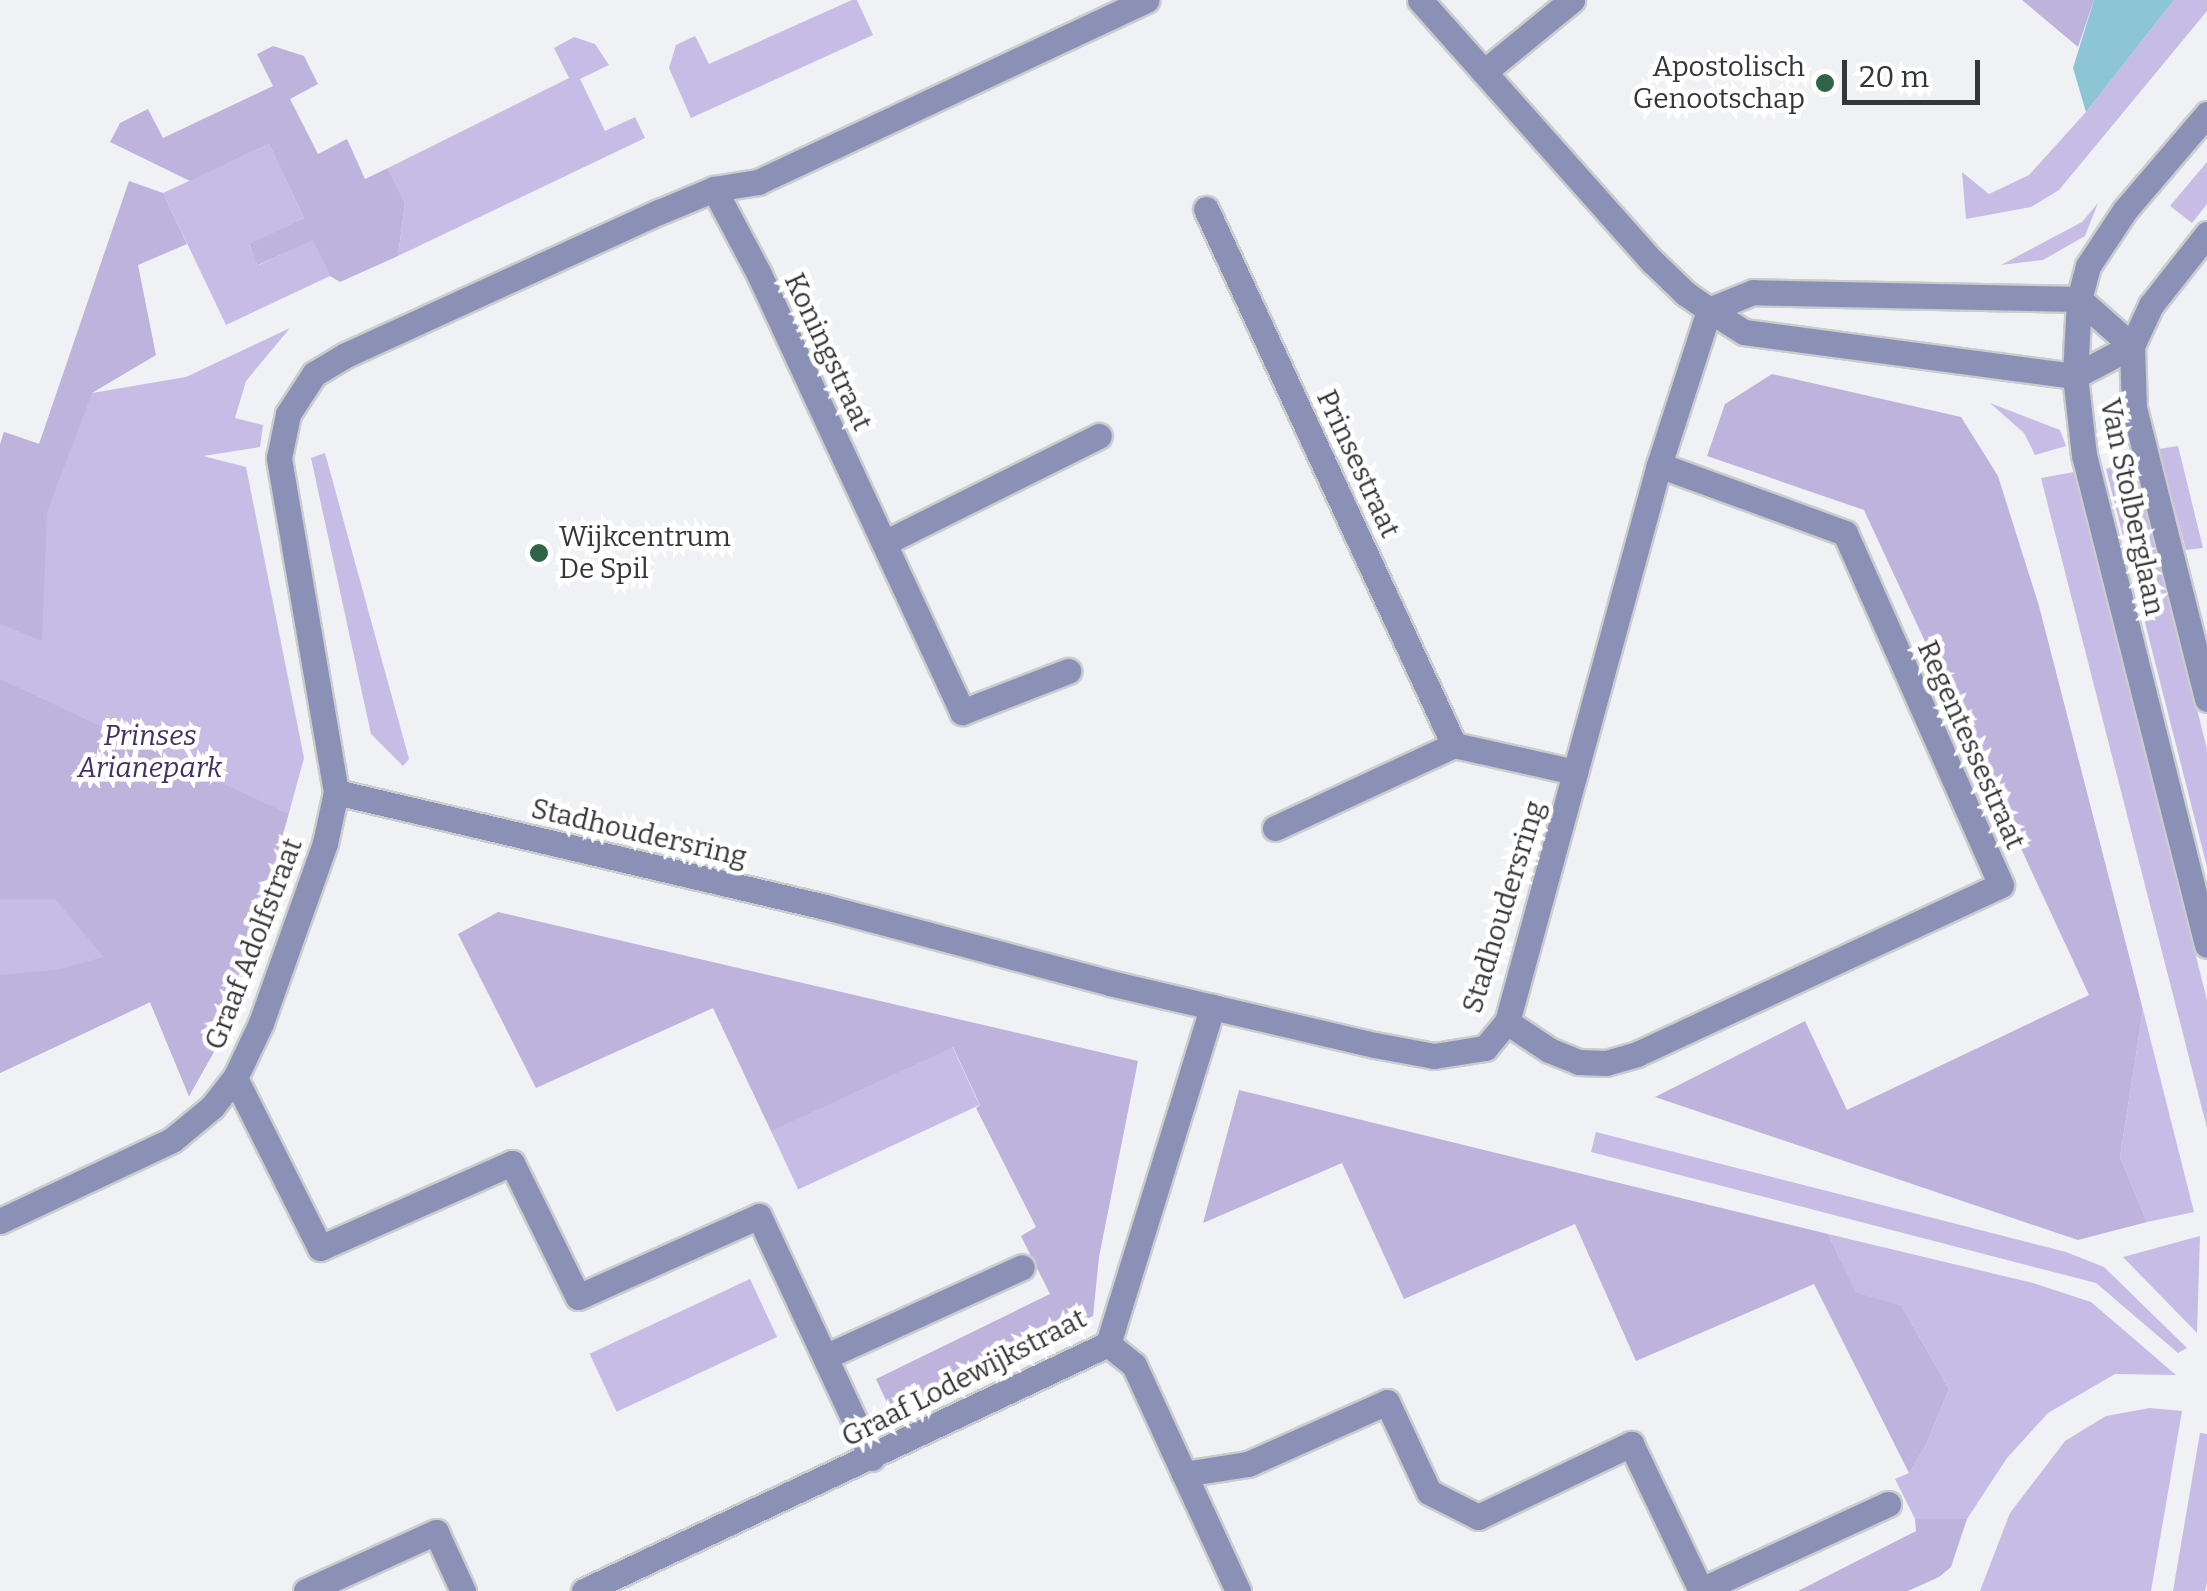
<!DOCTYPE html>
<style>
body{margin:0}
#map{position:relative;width:2207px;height:1591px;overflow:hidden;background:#eff1f4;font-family:Bitter,serif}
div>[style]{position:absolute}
.green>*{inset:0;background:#c7bce6;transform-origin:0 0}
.forest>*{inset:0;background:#beb3dd}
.water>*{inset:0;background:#8ec5d5}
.roads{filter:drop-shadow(2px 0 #caccce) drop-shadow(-2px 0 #caccce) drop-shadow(0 2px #caccce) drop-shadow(0 -2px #caccce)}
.minor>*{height:25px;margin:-12.5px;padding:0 12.5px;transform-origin:12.5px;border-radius:12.5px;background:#8b91b6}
.dots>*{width:28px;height:28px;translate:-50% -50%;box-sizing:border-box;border:5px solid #fff;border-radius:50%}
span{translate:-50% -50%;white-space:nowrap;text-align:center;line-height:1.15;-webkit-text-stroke:9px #fff;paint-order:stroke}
.poi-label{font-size:28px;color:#353637}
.right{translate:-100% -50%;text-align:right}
.left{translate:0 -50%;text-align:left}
.street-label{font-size:28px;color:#353637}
.park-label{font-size:28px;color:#423065;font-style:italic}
.scale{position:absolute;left:1842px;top:60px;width:138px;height:45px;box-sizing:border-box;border:5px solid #353637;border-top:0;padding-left:12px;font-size:30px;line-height:35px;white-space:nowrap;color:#353637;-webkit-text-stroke:8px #fff;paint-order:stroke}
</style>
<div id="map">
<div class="green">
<i style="clip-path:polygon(852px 0,857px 0,873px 35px,691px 118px,669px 68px,676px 45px,695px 36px,709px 64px)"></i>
<i style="clip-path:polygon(2174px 0,2207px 0,2207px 11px,2059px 190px,2031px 207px,1966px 219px,1962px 172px,1989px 194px,2029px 175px,2086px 112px)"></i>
<i style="clip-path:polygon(574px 37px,595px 44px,609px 65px,580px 79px,605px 131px,635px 117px,645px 138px,398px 256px,405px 203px,388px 168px,569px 78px,554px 48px)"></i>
<i style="clip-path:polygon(269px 144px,304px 218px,249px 245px,259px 265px,313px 239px,330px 276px,226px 325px,163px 193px)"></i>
<i style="clip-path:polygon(2207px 162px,2207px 204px,2192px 223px,2170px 206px)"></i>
<i style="clip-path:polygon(2098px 203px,2085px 236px,2043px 260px,2001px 265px,2082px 222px)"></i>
<i style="clip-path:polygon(290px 328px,246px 381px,235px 418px,263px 425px,260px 447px,203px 456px,246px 467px,304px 758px,233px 1018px,189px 1096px,150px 1002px,0 1073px,0 445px,4px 432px,39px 444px,92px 393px,186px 377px)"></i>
<i style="clip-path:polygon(1990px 403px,2060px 430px,2066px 446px,2035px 455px,2024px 433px)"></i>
<i style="clip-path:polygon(2178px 446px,2203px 548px,2186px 550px,2159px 449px)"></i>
<i style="clip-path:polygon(325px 453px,409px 759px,403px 766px,371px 734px,311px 458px)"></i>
<i style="clip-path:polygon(2134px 459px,2207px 749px,2207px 867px,2106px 469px)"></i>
<i style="clip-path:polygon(2074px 472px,2207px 1000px,2207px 1128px,2041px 478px)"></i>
<i style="clip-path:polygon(2143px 1010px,2194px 1212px,2147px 1222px,2120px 1157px)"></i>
<i style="left:952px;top:1046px;width:65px;height:200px;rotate:65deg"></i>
<i style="clip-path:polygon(1596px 1132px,2066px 1252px,2104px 1267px,2187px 1348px,2178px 1353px,2096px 1283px,1591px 1152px)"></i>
<i style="clip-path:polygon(1828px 1234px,2033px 1283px,2091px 1302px,2176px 1375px,2115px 1374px,2048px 1413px,2007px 1458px,1967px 1519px,1915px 1519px,1895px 1479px,1909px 1473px,1926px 1445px,1949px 1389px,1901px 1305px,1856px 1294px)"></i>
<i style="clip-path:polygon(2200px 1236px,2197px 1333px,2123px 1257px)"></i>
<i style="left:750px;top:1279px;width:64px;height:177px;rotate:65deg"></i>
<i style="clip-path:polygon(2150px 1408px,2182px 1411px,2151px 1591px,1980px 1591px,2010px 1513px,2065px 1441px,2106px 1416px)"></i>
<i style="clip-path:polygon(2200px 1433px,2207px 1434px,2207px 1583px,2205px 1591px,2173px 1591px)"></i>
</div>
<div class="forest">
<i style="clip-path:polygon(2022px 0,2094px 0,2078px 47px)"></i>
<i style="clip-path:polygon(273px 46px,304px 56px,318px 84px,290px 99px,318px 154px,347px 139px,365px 179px,388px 168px,405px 203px,398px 256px,340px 282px,330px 276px,313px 240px,258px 265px,249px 244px,304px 218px,269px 144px,190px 181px,110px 142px,120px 123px,148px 109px,163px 138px,273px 86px,257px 54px)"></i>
<i style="clip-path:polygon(129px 181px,163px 193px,187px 244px,138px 265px,156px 355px,92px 393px,47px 512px,42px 641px,0 624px,0 445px,4px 432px,39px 444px)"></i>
<i style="clip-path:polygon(1772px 374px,1961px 417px,1998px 476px,2039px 606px,2143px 1010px,2120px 1157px,2147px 1222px,2078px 1240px,1655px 1097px,1805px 1021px,1847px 1110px,2089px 995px,1864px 510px,1707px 456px,1725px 404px)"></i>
<i style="clip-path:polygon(0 679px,288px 814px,233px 1018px,189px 1096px,150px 1002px,0 1073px,0 975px,56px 970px,104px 957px,55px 899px,0 899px)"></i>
<i style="clip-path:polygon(498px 912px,1138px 1061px,1099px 1257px,1093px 1316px,891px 1411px,876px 1379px,1050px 1294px,1021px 1236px,1036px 1227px,976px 1108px,980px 1105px,953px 1047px,771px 1131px,713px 1008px,536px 1088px,458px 934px)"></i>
<i style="clip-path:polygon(1239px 1090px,1828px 1234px,1856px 1293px,1901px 1305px,1949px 1389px,1926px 1445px,1909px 1473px,1814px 1284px,1636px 1361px,1575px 1224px,1404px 1299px,1342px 1163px,1203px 1223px)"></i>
<i style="clip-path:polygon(1915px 1519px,1967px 1519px,1951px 1567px,1939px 1577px,1908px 1591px,1798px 1591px,1916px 1531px)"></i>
</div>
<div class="water">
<i style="clip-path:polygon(2094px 0,2174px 0,2086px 112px,2073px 68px)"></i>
</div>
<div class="roads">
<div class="minor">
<i style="left:1420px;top:0;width:351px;rotate:48.4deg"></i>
<i style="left:1653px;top:262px;width:45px;rotate:44.1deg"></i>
<i style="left:1685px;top:293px;width:29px;rotate:35deg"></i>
<i style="left:1709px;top:310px;width:41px;rotate:32.2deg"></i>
<i style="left:1744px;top:332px;width:334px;rotate:7.6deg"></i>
<i style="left:2075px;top:376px;width:64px;rotate:-27.8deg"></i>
<i style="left:2132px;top:346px;width:71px;rotate:-138.4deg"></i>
<i style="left:2079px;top:299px;width:326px;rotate:-178.8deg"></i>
<i style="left:1753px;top:292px;width:48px;rotate:157.8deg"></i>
<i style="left:1484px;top:72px;width:114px;rotate:-39.3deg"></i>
<i style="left:2207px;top:114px;width:126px;rotate:130.5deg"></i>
<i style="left:2125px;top:210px;width:67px;rotate:123.5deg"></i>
<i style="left:2088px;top:266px;width:34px;rotate:105deg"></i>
<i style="left:2079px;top:299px;width:77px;rotate:93deg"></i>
<i style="left:2075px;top:376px;width:80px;rotate:83.5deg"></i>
<i style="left:2084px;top:455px;width:505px;rotate:75.91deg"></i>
<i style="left:714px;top:189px;width:96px;rotate:62.1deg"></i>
<i style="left:759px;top:274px;width:483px;rotate:65.1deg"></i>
<i style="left:962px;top:712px;width:114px;rotate:-21.1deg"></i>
<i style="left:1206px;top:209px;width:591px;rotate:65.17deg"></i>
<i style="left:1454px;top:745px;width:124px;rotate:12.6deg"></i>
<i style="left:2207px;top:234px;width:90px;rotate:128.3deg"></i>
<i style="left:2151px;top:305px;width:45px;rotate:114.9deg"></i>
<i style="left:2132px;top:346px;width:62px;rotate:88.2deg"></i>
<i style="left:2134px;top:408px;width:300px;rotate:75.9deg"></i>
<i style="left:884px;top:543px;width:240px;rotate:-26.5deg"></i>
<i style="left:336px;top:792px;width:502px;rotate:13.23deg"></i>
<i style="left:825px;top:907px;width:295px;rotate:14.9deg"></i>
<i style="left:1110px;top:983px;width:272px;rotate:13.2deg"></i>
<i style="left:1375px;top:1045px;width:60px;rotate:10.6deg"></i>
<i style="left:1434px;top:1056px;width:52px;rotate:-8.9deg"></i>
<i style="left:1485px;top:1048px;width:34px;rotate:-50deg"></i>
<i style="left:1507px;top:1022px;width:577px;rotate:-74.74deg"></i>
<i style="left:1659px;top:465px;width:163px;rotate:-72.1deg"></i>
<i style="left:1275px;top:828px;width:197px;rotate:-24.9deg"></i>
<i style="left:1507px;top:1022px;width:50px;rotate:33.7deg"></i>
<i style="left:1549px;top:1050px;width:32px;rotate:22deg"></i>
<i style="left:1579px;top:1062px;width:27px;rotate:2deg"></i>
<i style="left:1606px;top:1063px;width:32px;rotate:-16deg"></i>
<i style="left:1637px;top:1054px;width:401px;rotate:-24.9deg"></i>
<i style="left:2001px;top:885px;width:385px;rotate:-113.9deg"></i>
<i style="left:1845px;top:533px;width:198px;rotate:-159.9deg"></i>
<i style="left:235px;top:1078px;width:190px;rotate:63.4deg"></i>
<i style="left:320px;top:1248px;width:210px;rotate:-23.9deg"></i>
<i style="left:512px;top:1163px;width:149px;rotate:63.8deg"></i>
<i style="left:578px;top:1297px;width:198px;rotate:-24.1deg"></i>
<i style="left:759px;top:1216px;width:267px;rotate:65deg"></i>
<i style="left:0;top:1221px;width:190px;rotate:-25.2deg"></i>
<i style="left:172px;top:1140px;width:52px;rotate:-39.5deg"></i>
<i style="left:212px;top:1107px;width:37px;rotate:-52deg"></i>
<i style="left:235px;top:1078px;width:61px;rotate:-64.7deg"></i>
<i style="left:261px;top:1023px;width:191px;rotate:-70.4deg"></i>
<i style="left:325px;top:843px;width:52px;rotate:-77.8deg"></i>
<i style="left:336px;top:792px;width:339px;rotate:-99.7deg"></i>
<i style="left:279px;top:458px;width:45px;rotate:-78.4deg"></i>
<i style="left:288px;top:414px;width:48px;rotate:-57deg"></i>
<i style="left:314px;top:374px;width:37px;rotate:-31deg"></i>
<i style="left:346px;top:355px;width:344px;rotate:-24.6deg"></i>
<i style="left:659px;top:212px;width:60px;rotate:-22.7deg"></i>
<i style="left:714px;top:189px;width:45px;rotate:-9deg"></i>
<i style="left:758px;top:182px;width:429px;rotate:-25.1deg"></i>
<i style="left:1108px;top:1344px;width:33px;rotate:39deg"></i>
<i style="left:1134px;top:1365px;width:249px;rotate:65.3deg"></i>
<i style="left:827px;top:1356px;width:214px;rotate:-24.5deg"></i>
<i style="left:1184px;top:1474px;width:65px;rotate:-8.9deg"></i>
<i style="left:1248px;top:1464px;width:152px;rotate:-24deg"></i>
<i style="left:1387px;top:1402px;width:99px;rotate:65deg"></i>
<i style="left:1429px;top:1492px;width:55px;rotate:27deg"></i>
<i style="left:1478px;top:1517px;width:170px;rotate:-25.5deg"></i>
<i style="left:1631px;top:1444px;width:163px;rotate:64.5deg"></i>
<i style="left:1701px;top:1590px;width:206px;rotate:-24.7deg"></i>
<i style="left:306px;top:1591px;width:143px;rotate:-24.4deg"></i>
<i style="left:436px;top:1532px;width:65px;rotate:65.4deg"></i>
<i style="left:584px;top:1591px;width:579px;rotate:-25.24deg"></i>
<i style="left:1108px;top:1344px;width:353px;rotate:-72.8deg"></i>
</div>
</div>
<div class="dots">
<i style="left:1825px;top:83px;background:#306448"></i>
<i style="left:539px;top:553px;background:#306448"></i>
</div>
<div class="poi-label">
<span class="right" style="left:1805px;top:83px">Apostolisch<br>Genootschap</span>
<span class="left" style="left:559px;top:553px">Wijkcentrum<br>De Spil</span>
</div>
<div class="street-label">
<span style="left:828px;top:352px;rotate:65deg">Koningstraat</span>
<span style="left:1358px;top:464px;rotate:65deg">Prinsestraat</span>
<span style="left:2132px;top:507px;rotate:78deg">Van Stolberglaan</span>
<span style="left:1971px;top:745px;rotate:66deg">Regentessestraat</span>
<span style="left:639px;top:833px;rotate:13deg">Stadhoudersring</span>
<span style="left:1504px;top:907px;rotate:-73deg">Stadhoudersring</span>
<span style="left:254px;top:944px;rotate:-69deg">Graaf Adolfstraat</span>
<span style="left:964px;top:1378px;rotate:-27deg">Graaf Lodewijkstraat</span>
</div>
<div class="park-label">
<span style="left:150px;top:752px">Prinses<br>Arianepark</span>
</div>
<div class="scale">20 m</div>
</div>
